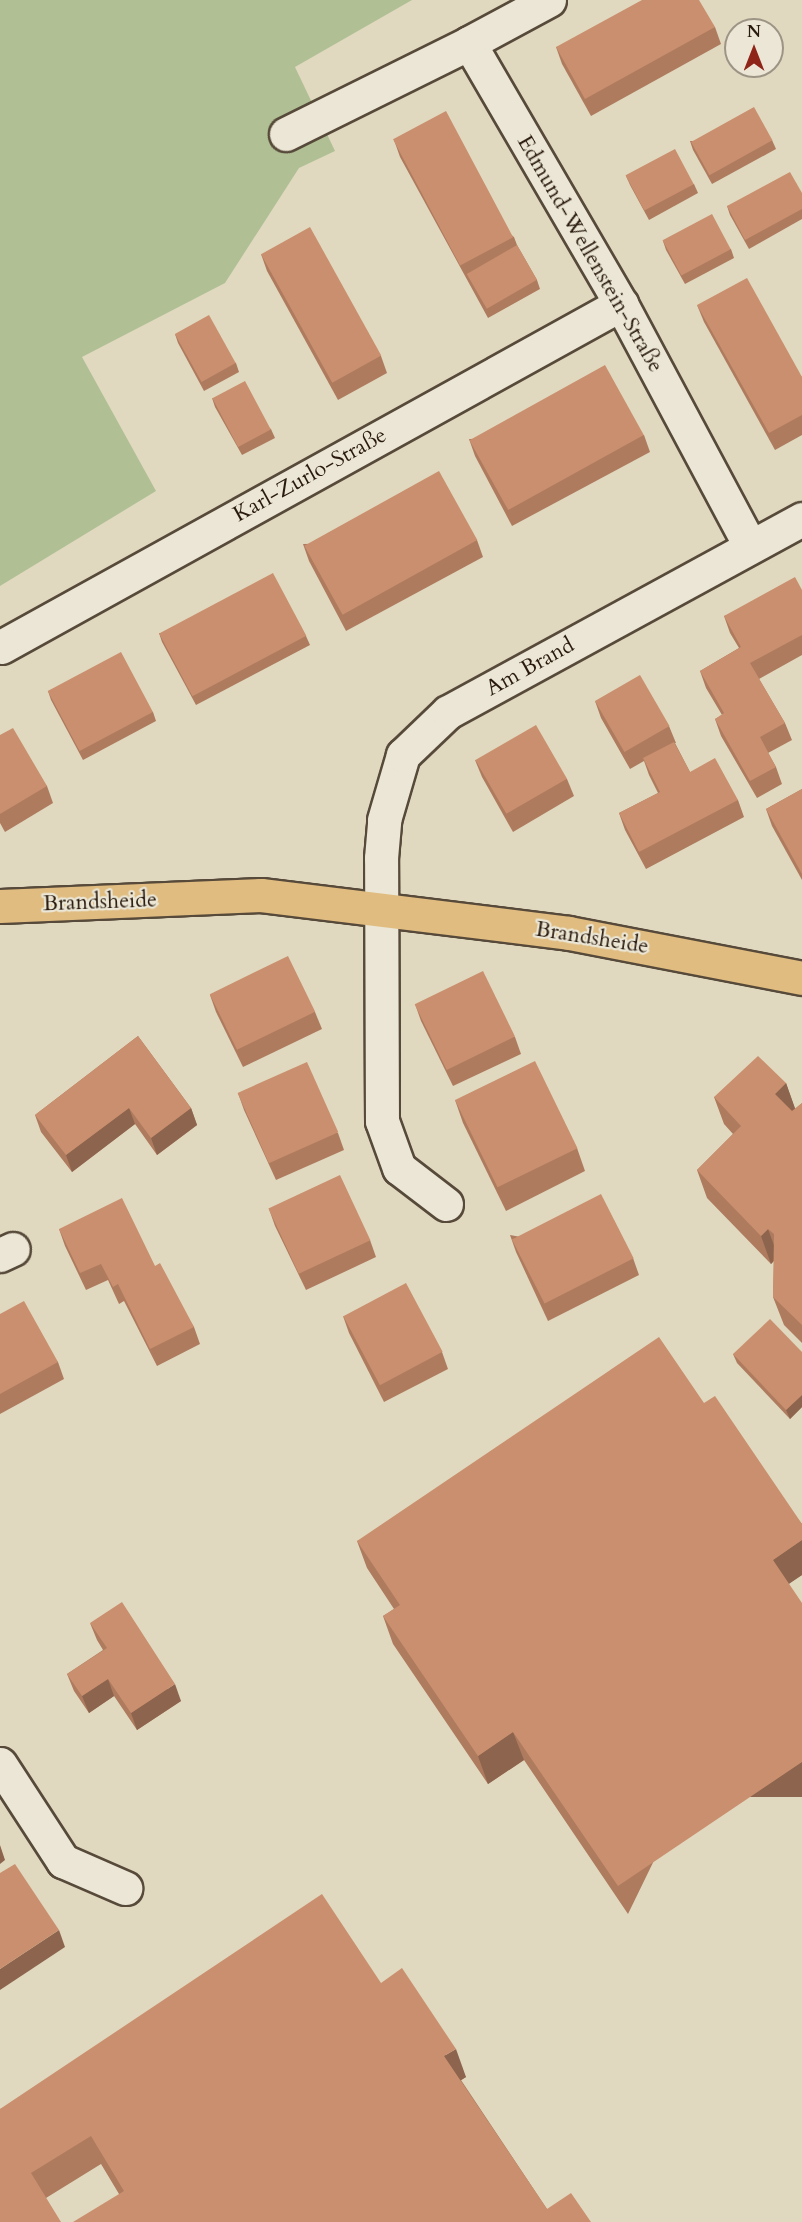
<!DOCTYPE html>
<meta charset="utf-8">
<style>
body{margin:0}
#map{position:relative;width:802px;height:2222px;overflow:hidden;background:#e0d9bf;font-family:Cardo,serif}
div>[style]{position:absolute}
.green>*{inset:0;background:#b0c094}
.roads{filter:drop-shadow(2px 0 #574a3a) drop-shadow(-2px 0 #574a3a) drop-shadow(0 2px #574a3a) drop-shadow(0 -2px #574a3a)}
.minor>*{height:33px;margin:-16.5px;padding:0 16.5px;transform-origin:16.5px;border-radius:16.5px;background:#ebe6d5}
.major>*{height:33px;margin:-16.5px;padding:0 16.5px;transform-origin:16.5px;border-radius:16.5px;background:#e0bc80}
.wall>*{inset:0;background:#ae7b5f}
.shaded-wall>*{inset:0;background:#8d644d;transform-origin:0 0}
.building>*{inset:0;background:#ca8f6e;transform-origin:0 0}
span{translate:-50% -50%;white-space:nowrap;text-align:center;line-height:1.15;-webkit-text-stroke:4.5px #ebe6d5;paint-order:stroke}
.street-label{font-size:22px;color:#291a0d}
.north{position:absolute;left:724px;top:18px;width:60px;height:60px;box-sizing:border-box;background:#ebe6d5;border:2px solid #9d9485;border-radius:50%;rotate:0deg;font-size:16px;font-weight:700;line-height:24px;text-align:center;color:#291a0d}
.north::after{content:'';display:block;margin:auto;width:21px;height:27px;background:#8f2418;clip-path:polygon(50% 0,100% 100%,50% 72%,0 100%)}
</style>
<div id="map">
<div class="green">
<i style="clip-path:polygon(0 0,412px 0,295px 67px,335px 151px,299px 168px,225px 283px,82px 357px,156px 491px,0 586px)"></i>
</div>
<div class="roads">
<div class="minor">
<i style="left:549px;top:0;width:91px;rotate:151.7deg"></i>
<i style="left:469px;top:43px;width:302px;rotate:59.8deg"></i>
<i style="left:621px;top:304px;width:274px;rotate:61.9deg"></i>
<i style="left:286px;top:134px;width:204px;rotate:-26.4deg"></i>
<i style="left:1px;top:647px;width:709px;rotate:-28.95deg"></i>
<i style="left:446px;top:1204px;width:59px;rotate:-142.5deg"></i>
<i style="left:399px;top:1168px;width:50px;rotate:-109.9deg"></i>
<i style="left:382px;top:1121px;width:263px;rotate:-90.2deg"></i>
<i style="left:381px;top:858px;width:38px;rotate:-85deg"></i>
<i style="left:384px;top:820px;width:68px;rotate:-73.7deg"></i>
<i style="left:403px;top:755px;width:62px;rotate:-43.7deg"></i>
<i style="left:448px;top:712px;width:403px;rotate:-28.6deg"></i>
<i style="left:0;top:1255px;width:14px;rotate:-25deg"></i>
<i style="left:0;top:1764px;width:116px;rotate:57deg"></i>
<i style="left:63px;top:1861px;width:68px;rotate:23.5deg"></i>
</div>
<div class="major">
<i style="left:0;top:906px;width:261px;rotate:-2.4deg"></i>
<i style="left:261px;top:895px;width:310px;rotate:7deg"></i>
<i style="left:569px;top:933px;width:237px;rotate:10.9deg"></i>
</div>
</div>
<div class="wall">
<i style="clip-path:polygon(715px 27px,721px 44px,591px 116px,562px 64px,556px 47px)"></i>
<i style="clip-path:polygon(394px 140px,514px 237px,517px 245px,537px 280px,540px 289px,488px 318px,400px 157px)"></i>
<i style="clip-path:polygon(772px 140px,776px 149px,712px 184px,693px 150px,690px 141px)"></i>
<i style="clip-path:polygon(626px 176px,694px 184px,698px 193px,649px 220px,630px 185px)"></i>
<i style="clip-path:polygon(802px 193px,802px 219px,749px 249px,730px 215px,727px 206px)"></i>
<i style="clip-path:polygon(663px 241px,731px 249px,734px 258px,685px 284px,666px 250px)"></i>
<i style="clip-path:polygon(261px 254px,381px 356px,387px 373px,338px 400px,267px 271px)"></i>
<i style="clip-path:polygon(697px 305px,802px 377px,802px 435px,775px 450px,704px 322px)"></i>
<i style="clip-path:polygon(175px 334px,236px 363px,239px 372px,204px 391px,178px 343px)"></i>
<i style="clip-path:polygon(212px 398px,271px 429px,275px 438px,242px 455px,215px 407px)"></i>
<i style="clip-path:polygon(644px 435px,650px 452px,512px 526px,475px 456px,469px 439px)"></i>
<i style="clip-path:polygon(477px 540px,483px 557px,346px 631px,309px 561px,303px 544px)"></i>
<i style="clip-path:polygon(802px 590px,802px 655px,759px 679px,785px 723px,792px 740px,768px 753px,776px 767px,782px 784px,757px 798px,721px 736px,715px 719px,722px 715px,706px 688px,700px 671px,739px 648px,730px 633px,724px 616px)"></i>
<i style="clip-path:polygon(159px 633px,306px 636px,310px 645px,196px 705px,162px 642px)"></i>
<i style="clip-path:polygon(48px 691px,153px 712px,156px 721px,83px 760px,51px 700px)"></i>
<i style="clip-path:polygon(595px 701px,669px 726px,676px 743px,675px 743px,690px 772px,738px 800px,744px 817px,646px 869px,625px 830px,619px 813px,658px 793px,649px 775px,644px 761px,630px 769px,601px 718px)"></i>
<i style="clip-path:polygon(0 735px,47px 786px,53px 803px,5px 832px,0 823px)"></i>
<i style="clip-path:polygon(475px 760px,567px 779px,574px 796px,513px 832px,482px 777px)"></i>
<i style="clip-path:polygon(802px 789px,802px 880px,772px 826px,766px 809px)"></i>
<i style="clip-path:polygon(210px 995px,315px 1012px,322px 1029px,243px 1067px,216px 1012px)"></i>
<i style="clip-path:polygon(415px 1004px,515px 1037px,521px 1054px,453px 1086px,421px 1021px)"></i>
<i style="clip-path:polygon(138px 1036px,191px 1108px,197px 1125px,157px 1155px,135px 1124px,72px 1172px,41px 1132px,35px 1115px)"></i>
<i style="clip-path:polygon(786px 1083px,795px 1109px,802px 1103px,802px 1343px,784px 1325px,773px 1297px,774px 1261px,771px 1264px,707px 1198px,697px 1170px,733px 1134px,724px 1124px,714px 1097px)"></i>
<i style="clip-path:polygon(238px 1093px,338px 1133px,344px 1150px,276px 1180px,244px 1110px)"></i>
<i style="clip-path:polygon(455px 1100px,577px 1148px,585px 1171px,506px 1211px,463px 1123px)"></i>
<i style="clip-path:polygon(269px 1209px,370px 1240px,376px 1257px,306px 1290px,275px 1226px)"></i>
<i style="clip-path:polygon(59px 1229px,155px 1266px,194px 1327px,200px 1344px,157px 1366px,124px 1301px,119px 1304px,108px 1280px,86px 1290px,65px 1246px)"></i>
<i style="clip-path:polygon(510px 1235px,633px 1258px,639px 1275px,548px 1321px,516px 1252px)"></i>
<i style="clip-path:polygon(0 1314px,58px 1362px,64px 1379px,0 1414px)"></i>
<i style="clip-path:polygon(343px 1316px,442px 1352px,448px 1369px,384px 1402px,349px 1333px)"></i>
<i style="clip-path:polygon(802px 1352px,802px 1407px,790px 1419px,737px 1363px,733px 1354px)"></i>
<i style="clip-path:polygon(704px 1403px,802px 1524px,802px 1575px,789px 1583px,628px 1914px,524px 1760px,488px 1784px,393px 1644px,383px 1616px,394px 1609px,367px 1568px,357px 1541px)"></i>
<i style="clip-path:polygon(90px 1623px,181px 1701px,137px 1730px,114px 1696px,89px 1713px,74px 1691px,67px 1674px,103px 1650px,97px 1640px)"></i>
<i style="clip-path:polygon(381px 1983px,466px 2077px,461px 2080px,547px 2209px,119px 2194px,101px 2164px,46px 2198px,0 2222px,0 2109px)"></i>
</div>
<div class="shaded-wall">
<i style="clip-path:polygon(786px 1083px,796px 1111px,785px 1122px,775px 1094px)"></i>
<i style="clip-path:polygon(129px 1108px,135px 1124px,72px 1172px,66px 1155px)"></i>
<i style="clip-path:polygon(191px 1108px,197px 1125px,157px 1155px,151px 1138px)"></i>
<i style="clip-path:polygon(768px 1229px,778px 1256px,771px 1264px,761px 1236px)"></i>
<i style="clip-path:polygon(802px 1395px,802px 1407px,790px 1419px,786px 1410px)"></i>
<i style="clip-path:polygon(802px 1540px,802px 1575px,783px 1588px,773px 1560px)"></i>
<i style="clip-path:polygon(108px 1679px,114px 1696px,89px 1713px,82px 1696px)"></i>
<i style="clip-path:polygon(175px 1684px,181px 1701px,137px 1730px,131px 1713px)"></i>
<i style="clip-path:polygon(513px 1732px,524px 1760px,488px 1784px,478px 1756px)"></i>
<i style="left:802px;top:1762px;width:35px;height:222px;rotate:90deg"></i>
<i style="clip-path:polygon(0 1845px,5px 1860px,0 1864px)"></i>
<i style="clip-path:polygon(59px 1930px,65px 1947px,0 1990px,0 1969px)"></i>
<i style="clip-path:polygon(456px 2049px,466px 2077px,455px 2084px,444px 2056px)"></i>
</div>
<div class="building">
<i style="clip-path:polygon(642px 0,699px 0,715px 27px,585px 99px,556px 47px)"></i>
<i style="left:754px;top:107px;width:38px;height:72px;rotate:61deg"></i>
<i style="left:446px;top:111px;width:143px;height:60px;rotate:62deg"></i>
<i style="left:675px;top:149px;width:40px;height:56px;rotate:62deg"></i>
<i style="clip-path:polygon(790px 172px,802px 193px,802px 209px,745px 240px,727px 206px)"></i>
<i style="left:712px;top:214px;width:40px;height:56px;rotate:62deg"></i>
<i style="left:310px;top:227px;width:147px;height:56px;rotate:61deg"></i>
<i style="left:517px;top:245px;width:40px;height:58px;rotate:60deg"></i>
<i style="clip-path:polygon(747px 278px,802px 377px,802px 415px,769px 433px,697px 305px)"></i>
<i style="left:209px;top:315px;width:55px;height:39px;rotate:61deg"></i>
<i style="left:605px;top:365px;width:80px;height:155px;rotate:61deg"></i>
<i style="left:245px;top:381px;width:55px;height:37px;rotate:62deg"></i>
<i style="left:439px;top:471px;width:79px;height:154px;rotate:61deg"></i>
<i style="left:273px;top:573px;width:71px;height:129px;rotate:62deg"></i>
<i style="clip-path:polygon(795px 577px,802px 590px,802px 635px,750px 663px,785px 723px,760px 737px,776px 767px,750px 781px,715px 719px,724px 713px,700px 671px,741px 647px,724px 616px)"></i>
<i style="left:121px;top:652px;width:68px;height:83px;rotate:62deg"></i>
<i style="left:640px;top:675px;width:59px;height:52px;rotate:60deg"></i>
<i style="left:536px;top:725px;width:62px;height:70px;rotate:60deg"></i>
<i style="clip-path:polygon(13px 728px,47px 786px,0 814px,0 735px)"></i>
<i style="clip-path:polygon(674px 742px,690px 772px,715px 758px,738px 800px,639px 852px,619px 813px,660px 792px,643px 758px)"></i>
<i style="clip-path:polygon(802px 789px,802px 874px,766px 809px)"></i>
<i style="left:288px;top:956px;width:62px;height:87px;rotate:64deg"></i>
<i style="left:483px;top:971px;width:73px;height:76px;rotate:64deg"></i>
<i style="clip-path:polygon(138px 1036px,191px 1108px,151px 1138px,129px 1108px,66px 1155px,35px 1115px)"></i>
<i style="clip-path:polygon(758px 1056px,786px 1083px,775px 1094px,792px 1111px,802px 1103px,802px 1325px,773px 1297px,774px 1234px,768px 1229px,761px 1236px,697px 1170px,741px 1126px,714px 1097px)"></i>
<i style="left:535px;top:1061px;width:97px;height:89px;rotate:64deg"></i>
<i style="left:307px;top:1062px;width:77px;height:76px;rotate:66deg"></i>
<i style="left:340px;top:1175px;width:72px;height:79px;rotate:65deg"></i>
<i style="left:601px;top:1194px;width:72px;height:100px;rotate:63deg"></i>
<i style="clip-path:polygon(122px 1198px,155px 1266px,160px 1263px,194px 1327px,150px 1349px,118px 1284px,113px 1287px,101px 1264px,80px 1273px,59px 1229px)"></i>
<i style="left:406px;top:1283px;width:78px;height:71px;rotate:62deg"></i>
<i style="clip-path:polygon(24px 1301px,58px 1362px,0 1394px,0 1314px)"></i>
<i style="clip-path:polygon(770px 1319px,802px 1352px,802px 1395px,786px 1410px,733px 1354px)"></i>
<i style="clip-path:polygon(659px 1337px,704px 1403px,715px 1396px,802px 1524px,802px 1540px,773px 1560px,802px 1603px,802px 1762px,618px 1886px,513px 1732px,478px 1756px,383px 1616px,400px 1605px,357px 1541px)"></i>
<i style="clip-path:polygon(122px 1602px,175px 1684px,131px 1713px,108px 1679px,82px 1696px,67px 1674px,107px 1648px,90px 1623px)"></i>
<i style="clip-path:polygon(15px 1864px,59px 1930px,0 1969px,0 1873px)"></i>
<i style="clip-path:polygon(322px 1894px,381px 1983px,402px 1968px,456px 2049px,444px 2056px,547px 2209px,571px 2193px,591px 2222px,73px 2222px,124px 2191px,91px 2136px,31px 2173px,61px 2222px,0 2222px,0 2109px)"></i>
</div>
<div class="street-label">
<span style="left:590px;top:254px;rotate:60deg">Edmund-Wellenstein-Straße</span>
<span style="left:310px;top:475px;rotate:-29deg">Karl-Zurlo-Straße</span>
<span style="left:530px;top:667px;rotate:-29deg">Am Brand</span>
<span style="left:100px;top:902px;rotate:-2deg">Brandsheide</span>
<span style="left:592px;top:938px;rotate:9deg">Brandsheide</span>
</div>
<div class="north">N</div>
</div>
